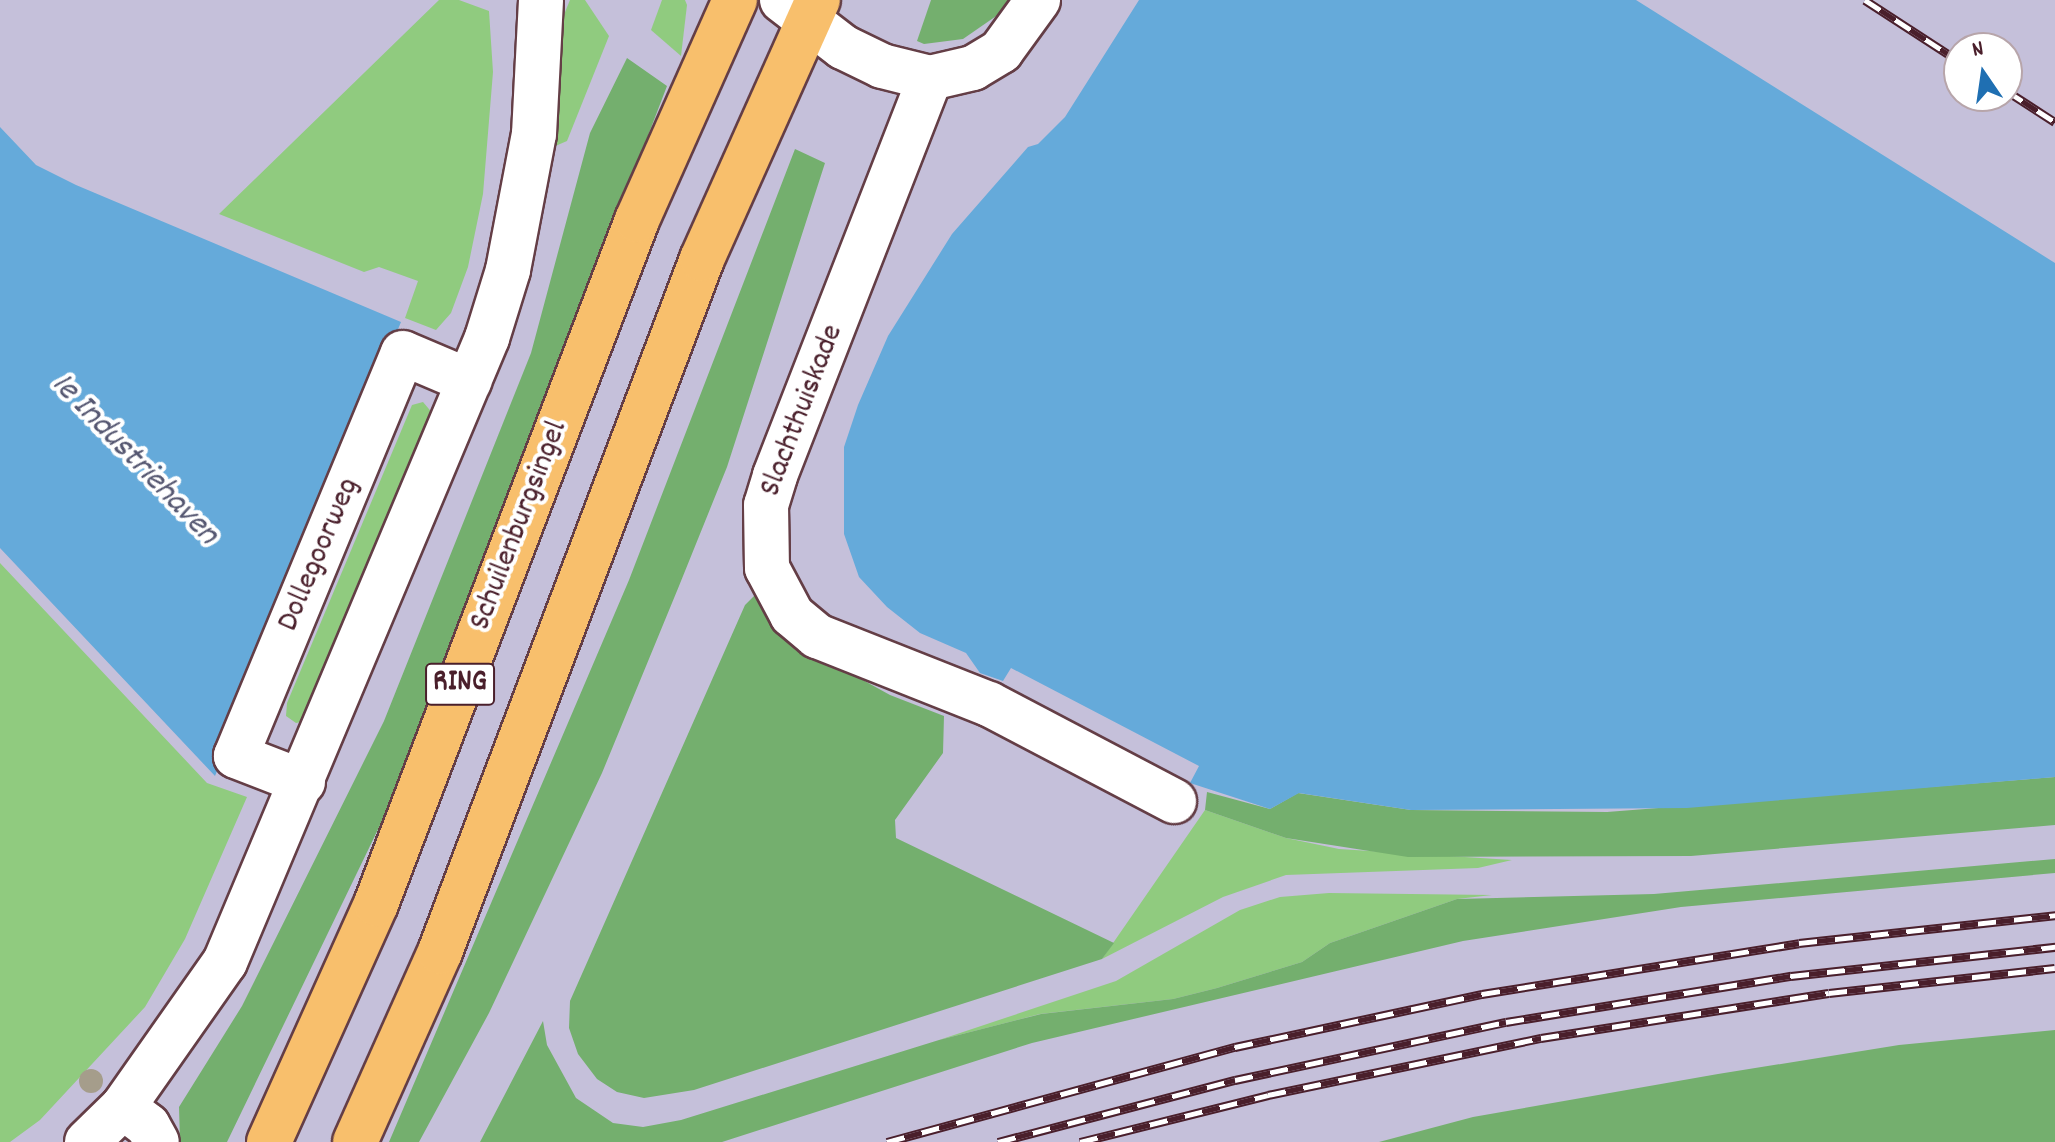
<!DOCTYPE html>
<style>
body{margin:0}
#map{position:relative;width:2055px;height:1142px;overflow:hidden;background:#f7eedd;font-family:Dekko,sans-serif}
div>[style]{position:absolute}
.industrial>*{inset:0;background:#c5c0da}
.green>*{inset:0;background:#90cb7f}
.forest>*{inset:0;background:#74af6e}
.water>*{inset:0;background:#65aada}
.roads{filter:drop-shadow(2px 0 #643e46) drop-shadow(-2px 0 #643e46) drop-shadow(0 2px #643e46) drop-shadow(0 -2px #643e46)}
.minor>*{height:44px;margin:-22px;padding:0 22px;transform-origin:22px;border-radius:22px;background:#fff}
.major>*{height:44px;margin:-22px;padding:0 22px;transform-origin:22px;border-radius:22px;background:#f8bf6c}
.rail>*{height:9px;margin-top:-4.5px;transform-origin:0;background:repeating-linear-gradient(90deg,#fff 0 18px,#4a1f2b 0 36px);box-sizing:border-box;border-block:2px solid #4a1f2b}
.trees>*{width:24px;height:24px;margin:-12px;border-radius:50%;background:#a59d8b}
span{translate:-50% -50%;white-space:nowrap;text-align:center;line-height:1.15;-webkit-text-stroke:8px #fff;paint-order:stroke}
.shield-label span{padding:2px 6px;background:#fff;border:2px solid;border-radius:6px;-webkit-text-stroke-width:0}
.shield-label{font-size:30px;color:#4a1f2b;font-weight:700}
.street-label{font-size:32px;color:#4a1f2b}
.water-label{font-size:34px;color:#555771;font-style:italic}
.north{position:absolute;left:1943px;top:32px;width:80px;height:80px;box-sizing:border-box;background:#fff;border:2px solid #b7a5aa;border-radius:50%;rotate:347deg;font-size:22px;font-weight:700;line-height:32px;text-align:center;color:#4a1f2b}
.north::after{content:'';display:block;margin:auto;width:28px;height:36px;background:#1f6fb2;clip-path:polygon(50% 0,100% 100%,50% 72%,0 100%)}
</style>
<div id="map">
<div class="industrial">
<i style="clip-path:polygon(evenodd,0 0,2055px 0,2055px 1065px,1529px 1142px,0 1142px,0 0,1959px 48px,2007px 48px,2007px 96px,1959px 96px,1959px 48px)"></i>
</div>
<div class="green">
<i style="clip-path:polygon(439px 0,459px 0,489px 11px,493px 72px,483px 194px,468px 267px,451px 313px,436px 330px,405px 318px,418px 281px,379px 267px,364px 272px,219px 214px)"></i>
<i style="clip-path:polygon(570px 0,585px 0,609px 36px,567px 141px,553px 147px,556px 34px)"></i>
<i style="clip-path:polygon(662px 0,685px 0,687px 5px,681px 56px,651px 30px)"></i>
<i style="clip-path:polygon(423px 402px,434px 415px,306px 721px,296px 723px,286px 716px,287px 703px,412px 405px)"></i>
<i style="clip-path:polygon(0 563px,207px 783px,247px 797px,185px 939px,145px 1007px,40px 1120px,10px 1142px,0 1142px)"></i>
<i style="clip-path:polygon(1205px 810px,1286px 838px,1339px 849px,1512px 860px,1478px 868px,1286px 875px,1223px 897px,1102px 959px)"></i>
<i style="clip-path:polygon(1329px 893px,1492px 895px,1457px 899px,1330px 943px,1302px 962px,1217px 988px,1173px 999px,1040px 1014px,939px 1040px,1116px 981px,1240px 910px,1280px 897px)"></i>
</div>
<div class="forest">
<i style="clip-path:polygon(931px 0,1008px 0,1002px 12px,963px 39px,924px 44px,917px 41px)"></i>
<i style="clip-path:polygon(627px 58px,667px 86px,398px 788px,227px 1142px,180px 1142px,179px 1107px,242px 1006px,384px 721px,531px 353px,590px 133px)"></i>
<i style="clip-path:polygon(795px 149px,825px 163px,727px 467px,679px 586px,602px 773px,489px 1013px,419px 1142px,389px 1142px,629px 580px)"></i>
<i style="clip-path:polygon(760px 590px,803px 647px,890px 695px,944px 716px,943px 753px,895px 820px,896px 838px,1114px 943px,1102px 959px,694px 1090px,644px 1098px,617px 1092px,597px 1079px,578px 1054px,569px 1028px,570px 1001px,745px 605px)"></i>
<i style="clip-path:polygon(2055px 777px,2055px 825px,1691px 856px,1408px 857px,1286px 838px,1205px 810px,1207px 792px,1270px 809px,1298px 793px,1411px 810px,1607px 812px)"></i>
<i style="clip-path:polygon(2055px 859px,2055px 873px,1681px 907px,1463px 941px,1032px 1043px,722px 1142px,480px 1142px,543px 1021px,547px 1045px,576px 1098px,613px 1123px,643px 1127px,681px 1120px,939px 1040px,1041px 1014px,1173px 999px,1217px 988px,1302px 962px,1330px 943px,1457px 899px,1654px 894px)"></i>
<i style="clip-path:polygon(2055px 1030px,2055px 1142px,1379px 1142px,1473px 1117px,1718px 1074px,1899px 1045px)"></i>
</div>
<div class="water">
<i style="clip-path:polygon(1139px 0,1636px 0,2055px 263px,2055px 777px,1687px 808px,1411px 810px,1299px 793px,1270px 809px,1190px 783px,1199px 766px,1011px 668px,1003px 681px,980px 673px,966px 653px,920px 633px,887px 607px,859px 577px,844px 534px,844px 447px,858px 405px,888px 336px,952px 234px,1028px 147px,1038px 144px,1065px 117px)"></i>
<i style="clip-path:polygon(0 127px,36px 165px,76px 185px,401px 322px,215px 776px,0 548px)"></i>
</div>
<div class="roads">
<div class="minor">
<i style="left:782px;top:0;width:77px;rotate:37.6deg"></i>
<i style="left:843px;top:47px;width:43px;rotate:26deg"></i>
<i style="left:882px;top:66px;width:49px;rotate:14deg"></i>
<i style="left:930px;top:78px;width:44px;rotate:-13.1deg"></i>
<i style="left:973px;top:68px;width:33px;rotate:-31deg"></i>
<i style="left:1001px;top:51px;width:63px;rotate:-54deg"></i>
<i style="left:930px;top:78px;width:427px;rotate:111.3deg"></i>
<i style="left:775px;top:476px;width:30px;rotate:107deg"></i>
<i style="left:766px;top:505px;width:63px;rotate:89.1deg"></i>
<i style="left:767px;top:568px;width:53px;rotate:62deg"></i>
<i style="left:792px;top:615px;width:33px;rotate:40deg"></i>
<i style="left:817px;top:636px;width:185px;rotate:21.6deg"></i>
<i style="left:989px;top:704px;width:209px;rotate:27.7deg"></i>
<i style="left:303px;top:782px;width:72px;rotate:-158.8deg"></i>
<i style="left:236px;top:756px;width:436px;rotate:-67.5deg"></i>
<i style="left:403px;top:353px;width:72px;rotate:23deg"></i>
<i style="left:123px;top:1107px;width:31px;rotate:37deg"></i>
<i style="left:148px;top:1126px;width:18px;rotate:61deg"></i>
<i style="left:87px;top:1142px;width:50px;rotate:-44.2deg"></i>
<i style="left:123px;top:1107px;width:177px;rotate:-54.9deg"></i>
<i style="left:225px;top:962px;width:677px;rotate:-67.22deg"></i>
<i style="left:487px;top:338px;width:71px;rotate:-72.8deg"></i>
<i style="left:508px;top:270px;width:138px;rotate:-79.2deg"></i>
<i style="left:534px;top:134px;width:134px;rotate:-87deg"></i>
</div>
<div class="major">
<i style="left:269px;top:1142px;width:261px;rotate:-65.8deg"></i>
<i style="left:376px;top:904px;width:732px;rotate:-69.11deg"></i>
<i style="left:637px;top:220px;width:241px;rotate:-66deg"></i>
<i style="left:355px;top:1142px;width:208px;rotate:-65.9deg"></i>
<i style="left:440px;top:952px;width:741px;rotate:-69.29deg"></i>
<i style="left:702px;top:259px;width:284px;rotate:-65.9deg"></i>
</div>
</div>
<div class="rail">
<i style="left:1865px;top:0;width:112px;rotate:33deg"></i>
<i style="left:2007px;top:91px;width:57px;rotate:32.9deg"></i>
<i style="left:887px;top:1142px;width:361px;rotate:-15.3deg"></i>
<i style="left:1235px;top:1047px;width:253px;rotate:-12.1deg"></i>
<i style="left:1482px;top:994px;width:321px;rotate:-9.1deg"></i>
<i style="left:1799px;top:943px;width:258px;rotate:-6.2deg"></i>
<i style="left:998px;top:1142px;width:245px;rotate:-14.7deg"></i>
<i style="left:1235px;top:1080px;width:277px;rotate:-12.1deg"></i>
<i style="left:1506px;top:1022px;width:289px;rotate:-9.2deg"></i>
<i style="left:1791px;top:976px;width:266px;rotate:-6.3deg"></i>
<i style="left:1080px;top:1142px;width:194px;rotate:-14deg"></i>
<i style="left:1268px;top:1095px;width:279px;rotate:-11.8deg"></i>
<i style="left:1541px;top:1038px;width:291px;rotate:-8.9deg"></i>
<i style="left:1829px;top:993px;width:227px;rotate:-6.3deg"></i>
</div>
<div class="trees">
<i style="left:91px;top:1081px"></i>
</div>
<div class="shield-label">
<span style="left:460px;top:684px">RING</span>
</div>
<div class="street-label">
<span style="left:803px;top:411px;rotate:-69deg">Slachthuiskade</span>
<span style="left:520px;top:526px;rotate:-69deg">Schuilenburgsingel</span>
<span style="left:320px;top:555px;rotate:-67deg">Dollegoorweg</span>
</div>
<div class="water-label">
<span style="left:134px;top:460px;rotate:46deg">1e Industriehaven</span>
</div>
<div class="north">N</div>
</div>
